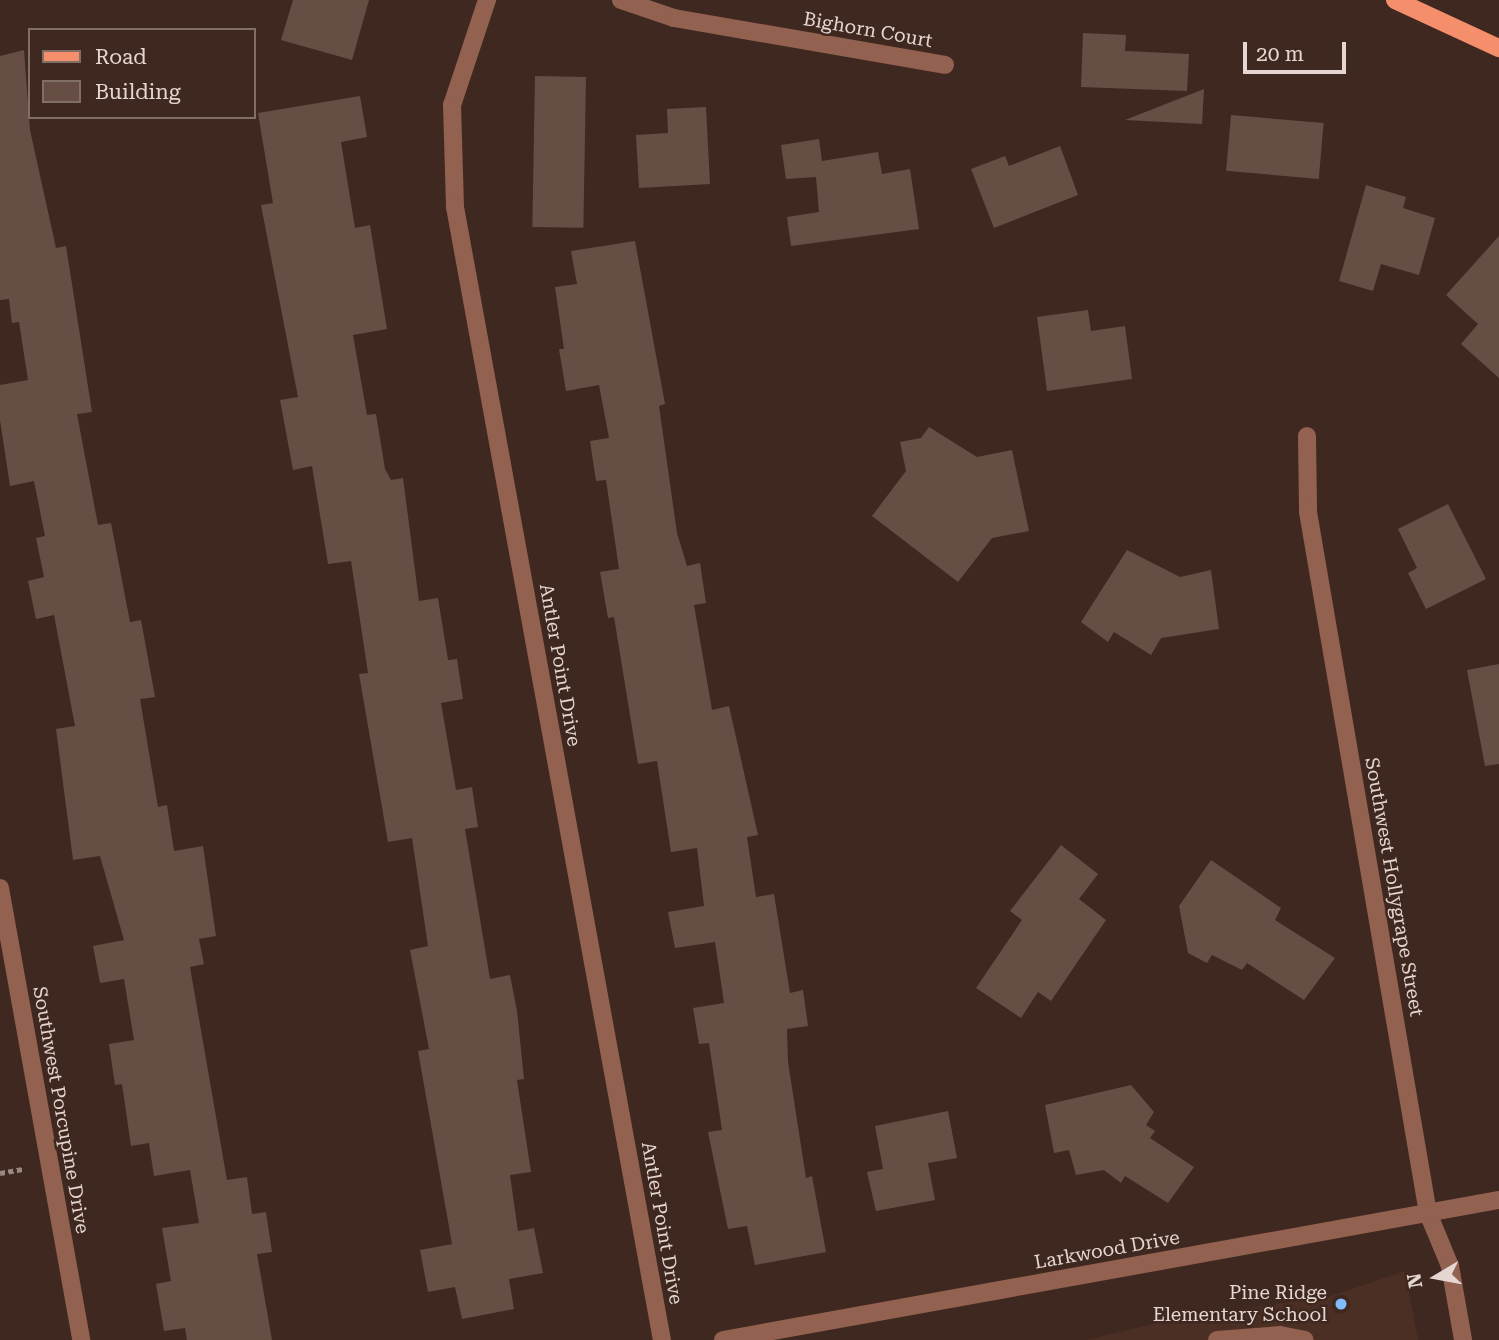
<!DOCTYPE html>
<style>
body{margin:0}
#map{position:relative;width:1499px;height:1340px;overflow:hidden;background:#3f2820;font-family:"Roboto Serif",serif}
div>[style]{position:absolute}
.built>*{inset:0;background:#4c2f24}
.building>*{inset:0;background:#674e45;transform-origin:0 0}
.path>*{height:4.5px;margin-top:-2.25px;transform-origin:0;background:repeating-linear-gradient(90deg,#9a8781 0 5px,transparent 0 8.5px)}
.minor>*{height:18px;margin:-9px;padding:0 9px;transform-origin:9px;border-radius:9px;background:#92614f}
.major>*{height:18px;margin:-9px;padding:0 9px;transform-origin:9px;border-radius:9px;background:#f58f6b}
.dots>*{width:19px;height:19px;translate:-50% -50%;box-sizing:border-box;border:4px solid #3f2820;border-radius:50%}
span{translate:-50% -50%;white-space:nowrap;text-align:center;line-height:1.15;-webkit-text-stroke:5px #3f2820;paint-order:stroke}
.street-label{font-size:19px;color:#e5d6d1}
.poi-label{font-size:19px;color:#e5d6d1}
.right{translate:-100% -50%;text-align:right}
.legend{position:absolute;left:28px;top:28px;width:228px;height:91px;box-sizing:border-box;background:#3f2820;border:2px solid #816e67;margin:0;padding:9px 12px;list-style:none;font-size:21px;color:#e5d6d1}
.legend li{display:flex;align-items:center;gap:14px;height:35px}
.legend b{width:35px;border:2px solid #816e67}
.north{position:absolute;left:1401px;top:1242px;width:70px;height:70px;-webkit-text-stroke:5px #3f2820;paint-order:stroke;rotate:260deg;font-size:19px;font-weight:700;line-height:28px;text-align:center;color:#e5d6d1}
.north::after{content:'';display:block;margin:auto;width:24px;height:32px;background:#e5d6d1;clip-path:polygon(50% 0,100% 100%,50% 72%,0 100%)}
.scale{position:absolute;left:1243px;top:42px;width:103px;height:32px;box-sizing:border-box;border:4px solid #e5d6d1;border-top:0;padding-left:9px;font-size:21px;line-height:24px;white-space:nowrap;color:#e5d6d1;-webkit-text-stroke:5px #3f2820;paint-order:stroke}
</style>
<div id="map">
<div class="built">
<i style="clip-path:polygon(1405px 1271px,1418px 1340px,1086px 1340px,1170px 1320px,1331px 1296px)"></i>
</div>
<div class="building">
<i style="clip-path:polygon(293px 0,369px 0,352px 60px,281px 40px)"></i>
<i style="clip-path:polygon(1083px 33px,1126px 35px,1125px 51px,1189px 54px,1187px 91px,1081px 87px)"></i>
<i style="clip-path:polygon(24px 50px,30px 130px,56px 248px,66px 246px,92px 412px,77px 414px,98px 525px,111px 523px,130px 622px,141px 620px,155px 697px,140px 699px,158px 807px,167px 805px,174px 851px,203px 846px,216px 936px,199px 939px,204px 964px,190px 967px,227px 1180px,247px 1177px,252px 1214px,266px 1212px,272px 1252px,257px 1254px,272px 1340px,187px 1340px,185px 1328px,164px 1331px,156px 1284px,171px 1281px,162px 1228px,199px 1223px,190px 1170px,154px 1176px,149px 1143px,131px 1146px,122px 1084px,115px 1085px,109px 1044px,134px 1040px,124px 979px,100px 983px,93px 946px,124px 940px,100px 856px,73px 860px,56px 729px,75px 726px,54px 615px,36px 619px,28px 581px,44px 577px,36px 538px,45px 536px,34px 481px,10px 486px,0 420px,0 385px,28px 380px,19px 322px,12px 323px,9px 299px,0 300px,0 56px)"></i>
<i style="left:535px;top:76px;width:51px;height:151px;rotate:1deg"></i>
<i style="clip-path:polygon(1204px 89px,1202px 124px,1125px 120px)"></i>
<i style="clip-path:polygon(360px 96px,367px 137px,341px 142px,355px 228px,370px 225px,387px 329px,353px 335px,367px 415px,376px 414px,385px 469px,391px 480px,403px 478px,419px 601px,438px 598px,448px 660px,457px 659px,463px 699px,441px 703px,456px 790px,472px 787px,478px 827px,465px 829px,490px 979px,510px 975px,517px 1011px,524px 1079px,517px 1080px,531px 1172px,510px 1175px,518px 1231px,534px 1228px,543px 1273px,509px 1279px,514px 1309px,462px 1319px,455px 1287px,428px 1292px,420px 1250px,452px 1244px,418px 1051px,429px 1049px,410px 950px,428px 946px,412px 838px,388px 842px,359px 674px,368px 673px,351px 561px,328px 564px,312px 466px,293px 470px,280px 400px,298px 397px,261px 205px,273px 203px,258px 113px)"></i>
<i style="clip-path:polygon(706px 107px,710px 184px,639px 188px,636px 135px,668px 133px,667px 109px)"></i>
<i style="left:1231px;top:115px;width:93px;height:56px;rotate:5deg"></i>
<i style="clip-path:polygon(819px 139px,822px 161px,878px 152px,882px 174px,910px 169px,919px 229px,791px 246px,787px 217px,819px 212px,816px 177px,786px 179px,781px 145px)"></i>
<i style="clip-path:polygon(1060px 146px,1078px 195px,994px 228px,971px 169px,1005px 156px,1009px 166px)"></i>
<i style="clip-path:polygon(1366px 185px,1406px 197px,1403px 208px,1435px 218px,1419px 275px,1381px 264px,1373px 291px,1339px 281px)"></i>
<i style="clip-path:polygon(1499px 236px,1499px 378px,1461px 344px,1478px 324px,1446px 295px)"></i>
<i style="clip-path:polygon(635px 241px,665px 404px,659px 406px,677px 533px,687px 566px,700px 563px,706px 603px,694px 605px,712px 710px,729px 706px,758px 835px,747px 837px,756px 897px,774px 894px,790px 993px,803px 990px,808px 1026px,787px 1029px,788px 1062px,806px 1178px,812px 1176px,826px 1252px,755px 1265px,747px 1226px,728px 1229px,708px 1132px,722px 1130px,709px 1043px,699px 1044px,693px 1008px,724px 1003px,715px 942px,675px 948px,668px 912px,704px 906px,697px 848px,671px 852px,657px 761px,638px 764px,614px 617px,608px 618px,600px 572px,619px 569px,606px 480px,596px 481px,590px 441px,609px 438px,599px 385px,566px 391px,559px 349px,564px 349px,555px 287px,577px 284px,571px 251px)"></i>
<i style="clip-path:polygon(1088px 310px,1091px 331px,1125px 326px,1132px 379px,1047px 391px,1037px 317px)"></i>
<i style="clip-path:polygon(929px 427px,977px 457px,1012px 450px,1029px 531px,992px 538px,958px 582px,872px 516px,906px 471px,900px 442px,921px 438px)"></i>
<i style="clip-path:polygon(1448px 504px,1486px 579px,1426px 609px,1408px 573px,1417px 568px,1398px 529px)"></i>
<i style="clip-path:polygon(1127px 550px,1180px 577px,1211px 570px,1219px 629px,1161px 638px,1151px 655px,1114px 632px,1108px 642px,1081px 622px)"></i>
<i style="clip-path:polygon(1499px 664px,1499px 764px,1485px 766px,1467px 670px)"></i>
<i style="clip-path:polygon(1061px 845px,1098px 874px,1079px 899px,1106px 920px,1051px 1001px,1038px 992px,1021px 1018px,976px 988px,1022px 920px,1010px 911px)"></i>
<i style="clip-path:polygon(1211px 860px,1281px 908px,1275px 920px,1335px 958px,1304px 1000px,1247px 963px,1242px 970px,1212px 955px,1207px 963px,1188px 953px,1179px 906px)"></i>
<i style="clip-path:polygon(1131px 1085px,1154px 1112px,1146px 1125px,1155px 1131px,1150px 1138px,1194px 1167px,1168px 1203px,1125px 1176px,1121px 1183px,1104px 1170px,1076px 1175px,1069px 1150px,1054px 1153px,1045px 1105px)"></i>
<i style="clip-path:polygon(948px 1111px,957px 1158px,928px 1163px,935px 1200px,876px 1211px,867px 1172px,883px 1169px,875px 1126px)"></i>
</div>
<div class="path">
<i style="left:0;top:1173px;width:23px;rotate:-10deg"></i>
</div>
<div class="minor">
<i style="left:487px;top:0;width:111px;rotate:108.4deg"></i>
<i style="left:452px;top:105px;width:102px;rotate:88.3deg"></i>
<i style="left:455px;top:207px;width:1152px;rotate:79.65deg"></i>
<i style="left:621px;top:0;width:56px;rotate:18.8deg"></i>
<i style="left:674px;top:18px;width:275px;rotate:9.8deg"></i>
<i style="left:1307px;top:436px;width:76px;rotate:89.2deg"></i>
<i style="left:1308px;top:512px;width:711px;rotate:80.29deg"></i>
<i style="left:1428px;top:1213px;width:57px;rotate:67.5deg"></i>
<i style="left:1450px;top:1266px;width:75px;rotate:80deg"></i>
<i style="left:0;top:888px;width:459px;rotate:79.8deg"></i>
<i style="left:723px;top:1340px;width:789px;rotate:-10.23deg"></i>
<i style="left:1217px;top:1340px;width:63px;rotate:-4.5deg"></i>
<i style="left:1280px;top:1335px;width:25px;rotate:11deg"></i>
</div>
<div class="major">
<i style="left:1395px;top:0;width:115px;rotate:24.8deg"></i>
</div>
<div class="dots">
<i style="left:1341px;top:1304px;background:#81bcfa"></i>
</div>
<div class="street-label">
<span style="left:868px;top:30px;rotate:10deg">Bighorn Court</span>
<span style="left:560px;top:665px;rotate:80deg">Antler Point Drive</span>
<span style="left:1394px;top:887px;rotate:80deg">Southwest Hollygrape Street</span>
<span style="left:61px;top:1110px;rotate:80deg">Southwest Porcupine Drive</span>
<span style="left:662px;top:1223px;rotate:80deg">Antler Point Drive</span>
<span style="left:1107px;top:1250px;rotate:-10deg">Larkwood Drive</span>
</div>
<div class="poi-label">
<span class="right" style="left:1327px;top:1304px">Pine Ridge<br>Elementary School</span>
</div>
<ul class="legend">
<li><b style="height:9px;background:#f58f6b"></b>Road</li>
<li><b style="height:19px;background:#674e45"></b>Building</li>
</ul>
<div class="north">N</div>
<div class="scale">20 m</div>
</div>
